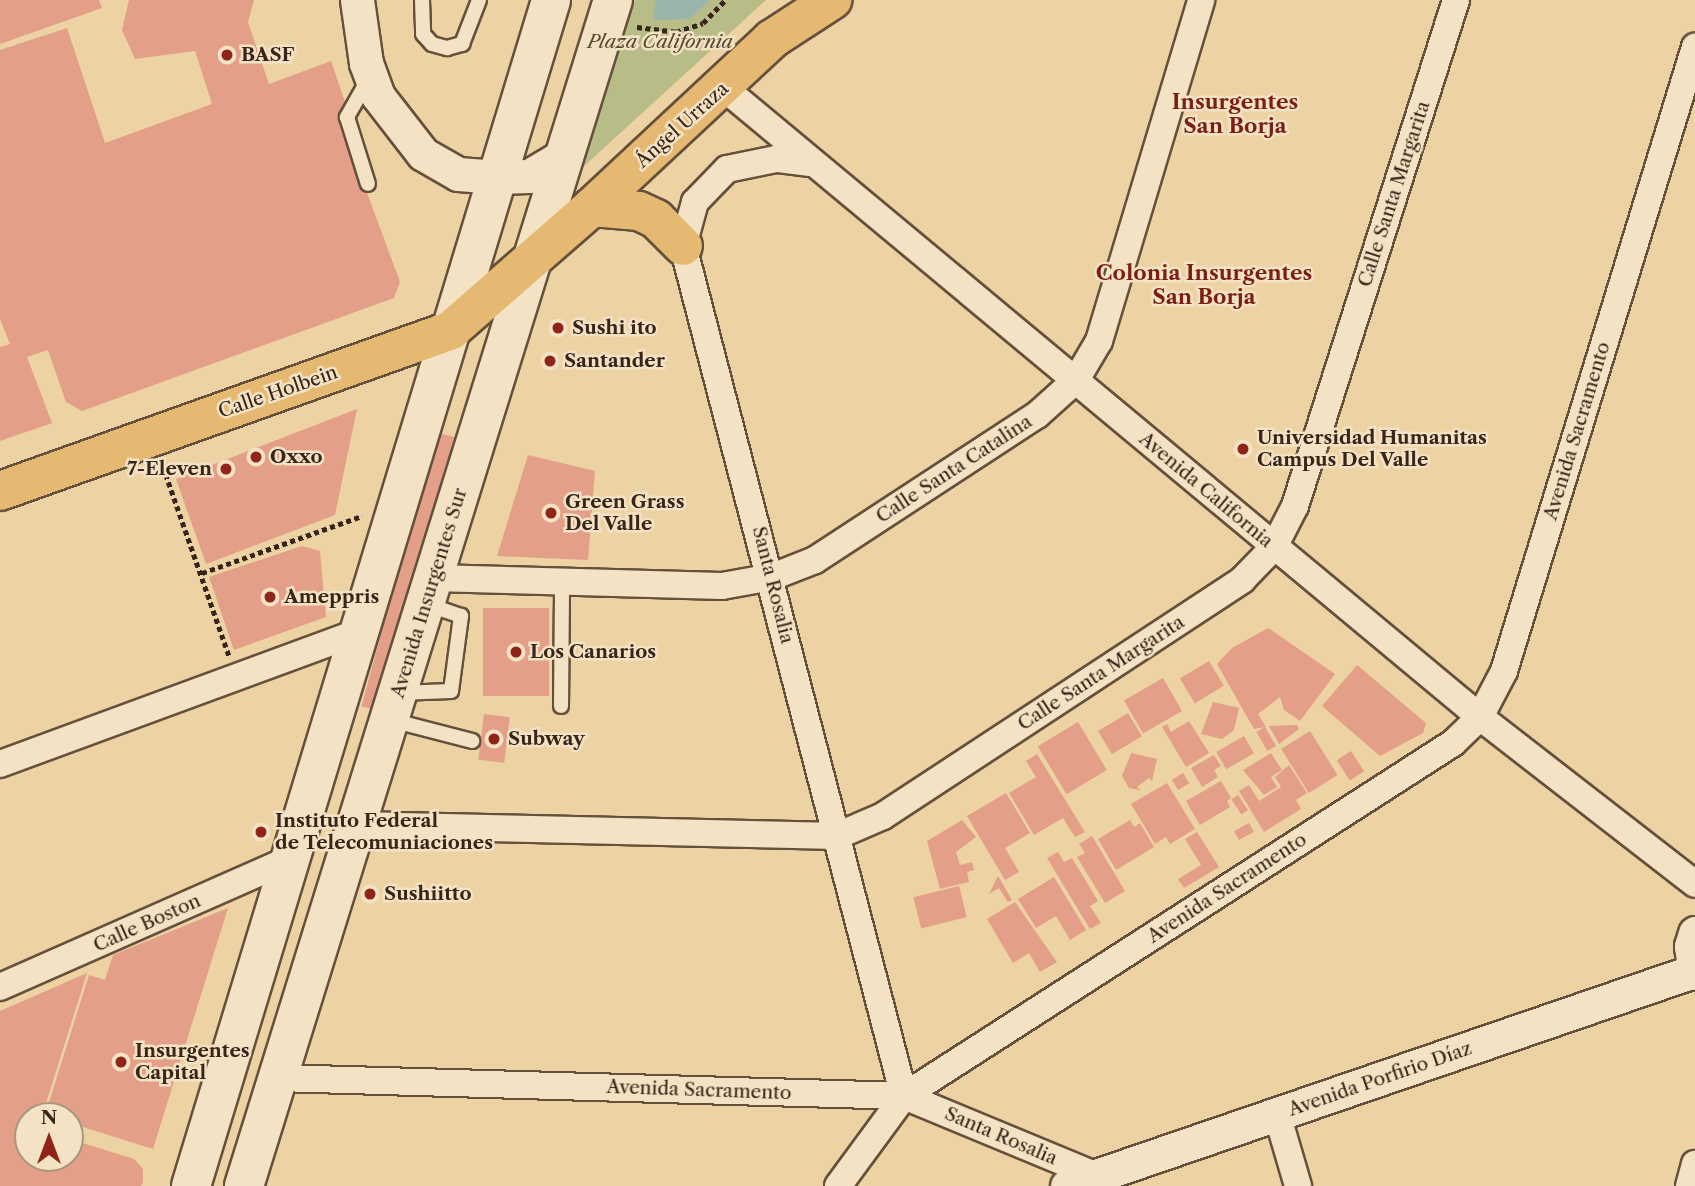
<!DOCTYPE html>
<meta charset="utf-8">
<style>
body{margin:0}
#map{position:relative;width:1695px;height:1186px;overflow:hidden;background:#edd2a4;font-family:"Libre Caslon Text",serif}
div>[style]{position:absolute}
.green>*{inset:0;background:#b8bc86}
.water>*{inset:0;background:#9ab6ac}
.building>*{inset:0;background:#e39f87;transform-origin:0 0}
.path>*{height:4.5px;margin-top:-2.25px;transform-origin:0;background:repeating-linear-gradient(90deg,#382418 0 5px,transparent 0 8.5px)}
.roads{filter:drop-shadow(2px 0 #65503b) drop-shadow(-2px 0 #65503b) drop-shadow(0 2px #65503b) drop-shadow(0 -2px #65503b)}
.service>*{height:14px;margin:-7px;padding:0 7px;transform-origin:7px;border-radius:7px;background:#f3e2c4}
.minor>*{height:26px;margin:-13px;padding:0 13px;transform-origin:13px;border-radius:13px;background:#f3e2c4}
.tertiary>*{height:33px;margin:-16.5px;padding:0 16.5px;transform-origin:16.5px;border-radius:16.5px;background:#f3e2c4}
.secondary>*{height:38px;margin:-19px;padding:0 19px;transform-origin:19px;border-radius:19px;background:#f3e2c4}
.primary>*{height:38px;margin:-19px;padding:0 19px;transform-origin:19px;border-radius:19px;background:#e6b972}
.dots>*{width:19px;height:19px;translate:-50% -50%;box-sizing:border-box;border:4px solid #f3e2c4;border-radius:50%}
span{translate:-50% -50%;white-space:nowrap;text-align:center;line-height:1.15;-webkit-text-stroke:5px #f3e2c4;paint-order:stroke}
.park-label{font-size:19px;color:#584a34;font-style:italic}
.poi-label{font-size:19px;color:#382418;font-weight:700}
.left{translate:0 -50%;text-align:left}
.right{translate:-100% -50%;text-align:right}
.street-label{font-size:19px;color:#382418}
.neighbourhood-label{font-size:21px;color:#7a1f14;font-weight:700}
.north{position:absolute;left:14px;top:1102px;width:70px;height:70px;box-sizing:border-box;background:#f3e2c4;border:2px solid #a8967f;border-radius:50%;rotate:0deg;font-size:19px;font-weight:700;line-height:28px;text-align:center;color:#382418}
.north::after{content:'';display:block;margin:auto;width:24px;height:32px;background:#8f2418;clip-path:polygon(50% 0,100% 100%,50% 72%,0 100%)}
</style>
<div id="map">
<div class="green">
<i style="clip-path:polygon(630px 0,766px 0,582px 168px)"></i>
</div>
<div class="water">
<i style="clip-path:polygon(656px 0,710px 0,689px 19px,653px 20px)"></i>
</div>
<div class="building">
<i style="clip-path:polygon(0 0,99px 0,102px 8px,0 44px)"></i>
<i style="clip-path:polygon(129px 0,254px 0,248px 22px,269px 84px,331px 61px,345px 102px,338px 114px,400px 282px,394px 298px,82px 411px,66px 402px,48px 350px,27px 357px,52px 423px,0 441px,0 347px,10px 344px,0 319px,0 50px,67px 28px,105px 143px,212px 104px,195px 51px,135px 59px,122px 30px)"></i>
<i style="clip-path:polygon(357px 409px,335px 515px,206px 564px,176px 479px)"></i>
<i style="left:435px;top:432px;width:23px;height:284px;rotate:15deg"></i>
<i style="clip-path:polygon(528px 455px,595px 471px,588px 560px,497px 556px)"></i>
<i style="clip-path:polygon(302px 546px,320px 551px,326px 617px,234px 650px,209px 577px)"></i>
<i style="left:483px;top:608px;width:66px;height:88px"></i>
<i style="clip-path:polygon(1268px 628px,1335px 674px,1300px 721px,1284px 710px,1280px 697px,1258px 714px,1266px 727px,1254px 729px,1217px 664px,1232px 648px)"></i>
<i style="left:1209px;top:661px;width:29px;height:34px;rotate:59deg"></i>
<i style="clip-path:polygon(1357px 665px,1426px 723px,1423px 733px,1380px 756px,1322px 706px)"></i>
<i style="left:1163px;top:678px;width:38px;height:45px;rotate:60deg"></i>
<i style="clip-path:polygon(1213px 702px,1239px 708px,1234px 730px,1222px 739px,1201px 734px)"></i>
<i style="left:1128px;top:713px;width:27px;height:35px;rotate:59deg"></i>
<i style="left:484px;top:714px;width:26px;height:46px;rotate:7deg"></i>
<i style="clip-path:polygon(1189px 721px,1209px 753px,1186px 767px,1162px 727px,1167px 724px,1171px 732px)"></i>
<i style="left:1078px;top:722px;width:56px;height:47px;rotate:59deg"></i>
<i style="clip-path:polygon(1297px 725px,1299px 729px,1279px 744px,1269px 726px)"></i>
<i style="left:1265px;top:727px;width:22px;height:10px;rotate:60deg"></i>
<i style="left:1310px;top:731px;width:52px;height:34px;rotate:58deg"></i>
<i style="left:1244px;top:736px;width:20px;height:32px;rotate:60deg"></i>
<i style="left:1351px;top:751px;width:24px;height:17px;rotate:57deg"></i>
<i style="clip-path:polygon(1131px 753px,1157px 759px,1152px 781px,1149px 778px,1137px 787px,1140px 790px,1129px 788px,1122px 776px)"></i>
<i style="clip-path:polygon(1271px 753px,1282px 770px,1271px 777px,1277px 787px,1264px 795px,1243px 770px)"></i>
<i style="clip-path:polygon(1037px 754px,1085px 832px,1075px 837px,1063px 818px,1034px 835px,1009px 793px,1036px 777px,1026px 761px)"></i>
<i style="clip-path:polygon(1214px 755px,1221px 766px,1214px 770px,1218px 777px,1202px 787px,1191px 768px)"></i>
<i style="clip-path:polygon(1289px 765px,1307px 793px,1296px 800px,1301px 809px,1264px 832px,1239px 791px,1249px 785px,1259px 801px,1281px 787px,1275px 777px)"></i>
<i style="left:1183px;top:773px;width:12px;height:13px;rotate:59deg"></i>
<i style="clip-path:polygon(1221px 781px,1231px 798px,1227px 801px,1230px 807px,1200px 825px,1186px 801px)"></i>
<i style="clip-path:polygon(1167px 783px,1195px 829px,1170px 844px,1166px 837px,1155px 844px,1131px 804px)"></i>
<i style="clip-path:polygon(1006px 793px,1030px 833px,1005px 848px,1019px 872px,1005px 880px,967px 816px)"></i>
<i style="left:1238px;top:795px;width:18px;height:8px;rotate:56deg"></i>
<i style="clip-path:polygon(962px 820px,976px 837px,956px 852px,960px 865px,972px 862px,974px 870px,967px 872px,969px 882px,940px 889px,927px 841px)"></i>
<i style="clip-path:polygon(1130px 820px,1134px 827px,1140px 823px,1154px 847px,1116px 870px,1098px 839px)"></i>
<i style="left:1249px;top:823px;width:10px;height:17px;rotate:61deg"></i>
<i style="clip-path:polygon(1197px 832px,1219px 867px,1184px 888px,1178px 879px,1201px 865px,1185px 839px)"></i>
<i style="clip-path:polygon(1092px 836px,1125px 891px,1105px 903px,1077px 857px,1085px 853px,1079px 844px)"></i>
<i style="clip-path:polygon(1058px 852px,1064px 862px,1072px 858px,1098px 901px,1090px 906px,1101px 923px,1090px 929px,1047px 858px)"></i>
<i style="clip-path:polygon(998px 876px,1012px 900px,1008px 902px,999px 888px,989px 894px)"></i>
<i style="clip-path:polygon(1054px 877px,1086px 930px,1070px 940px,1056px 916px,1036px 928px,1018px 899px)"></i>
<i style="left:959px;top:886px;width:32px;height:47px;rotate:76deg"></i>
<i style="clip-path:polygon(1015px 902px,1057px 962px,1040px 972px,1029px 953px,1013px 963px,987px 919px)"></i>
<i style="clip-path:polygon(228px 908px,153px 1149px,70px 1123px,70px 1116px,45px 1115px,89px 975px,105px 980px,113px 955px)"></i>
<i style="clip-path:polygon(87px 973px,42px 1116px,28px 1116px,28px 1158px,70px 1158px,70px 1139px,134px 1159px,143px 1169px,143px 1182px,141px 1186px,0 1186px,0 1011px)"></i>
</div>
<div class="path">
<i style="left:637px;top:27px;width:39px;rotate:7deg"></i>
<i style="left:676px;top:32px;width:28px;rotate:-18deg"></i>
<i style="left:703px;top:23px;width:32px;rotate:-46deg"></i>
<i style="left:163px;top:466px;width:201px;rotate:70.8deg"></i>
<i style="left:202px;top:573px;width:170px;rotate:-19.6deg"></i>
</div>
<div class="roads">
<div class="service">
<i style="left:422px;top:0;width:34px;rotate:88deg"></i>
<i style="left:423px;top:34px;width:13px;rotate:48deg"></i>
<i style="left:432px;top:44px;width:16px;rotate:15deg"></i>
<i style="left:447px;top:48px;width:16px;rotate:-15deg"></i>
<i style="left:462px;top:44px;width:47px;rotate:-68.9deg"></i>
<i style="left:368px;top:80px;width:43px;rotate:119.6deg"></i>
<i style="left:347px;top:117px;width:70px;rotate:72.6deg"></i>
<i style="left:399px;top:693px;width:52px;rotate:-2.2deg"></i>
<i style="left:451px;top:691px;width:76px;rotate:-82.4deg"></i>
<i style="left:461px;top:616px;width:37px;rotate:-161deg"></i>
<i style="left:561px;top:706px;width:124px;rotate:-89.5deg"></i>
<i style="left:391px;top:720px;width:84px;rotate:14.5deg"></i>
</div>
<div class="minor">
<i style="left:724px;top:88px;width:983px;rotate:39.76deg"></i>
<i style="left:1480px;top:717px;width:272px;rotate:37.8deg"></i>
<i style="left:810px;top:163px;width:34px;rotate:-173deg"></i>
<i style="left:776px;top:159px;width:50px;rotate:168.5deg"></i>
<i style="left:727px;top:169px;width:46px;rotate:134.1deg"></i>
<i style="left:695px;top:202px;width:46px;rotate:105.3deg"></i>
<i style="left:683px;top:246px;width:878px;rotate:75.43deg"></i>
<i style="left:434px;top:578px;width:288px;rotate:1.6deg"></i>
<i style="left:722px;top:586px;width:51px;rotate:-10.2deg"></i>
<i style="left:772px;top:577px;width:46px;rotate:-21.6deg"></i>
<i style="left:815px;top:560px;width:265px;rotate:-33.2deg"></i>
<i style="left:1037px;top:415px;width:52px;rotate:-41.9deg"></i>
<i style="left:1076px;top:380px;width:45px;rotate:-59.5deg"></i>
<i style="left:1099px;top:341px;width:356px;rotate:-73.3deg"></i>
<i style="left:0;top:764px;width:382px;rotate:-20.2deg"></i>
<i style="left:357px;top:825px;width:480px;rotate:1.3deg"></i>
<i style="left:837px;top:836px;width:50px;rotate:-23.5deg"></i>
<i style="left:883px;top:816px;width:430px;rotate:-33.3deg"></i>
<i style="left:1242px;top:580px;width:46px;rotate:-45.9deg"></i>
<i style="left:1274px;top:547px;width:46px;rotate:-62.9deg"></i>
<i style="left:1295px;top:506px;width:531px;rotate:-72.35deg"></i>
<i style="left:0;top:987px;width:320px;rotate:-23.8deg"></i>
<i style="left:277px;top:1078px;width:627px;rotate:1.64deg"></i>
<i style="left:904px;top:1096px;width:653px;rotate:-32.74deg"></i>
<i style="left:1453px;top:743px;width:37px;rotate:-44deg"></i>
<i style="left:1480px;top:717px;width:52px;rotate:-62.4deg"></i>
<i style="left:1504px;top:671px;width:653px;rotate:-72.98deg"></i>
<i style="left:904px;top:1096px;width:209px;rotate:22.5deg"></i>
<i style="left:1097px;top:1176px;width:10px;rotate:127deg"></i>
<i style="left:1277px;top:1114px;width:75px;rotate:73.7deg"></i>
<i style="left:838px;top:1186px;width:112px;rotate:-53.7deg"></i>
<i style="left:1689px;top:1186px;width:23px;rotate:-75deg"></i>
</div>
<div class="tertiary">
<i style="left:357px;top:0;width:64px;rotate:81.9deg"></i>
<i style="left:366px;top:63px;width:35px;rotate:70deg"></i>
<i style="left:378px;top:96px;width:73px;rotate:52.2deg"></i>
<i style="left:423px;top:154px;width:40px;rotate:29.7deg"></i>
<i style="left:458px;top:174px;width:40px;rotate:4.3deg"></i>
<i style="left:498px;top:177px;width:31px;rotate:-2deg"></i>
<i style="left:529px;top:176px;width:43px;rotate:-30.7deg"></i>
<i style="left:1695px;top:933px;width:14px;rotate:107deg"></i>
<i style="left:1691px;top:946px;width:27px;rotate:82deg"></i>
<i style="left:1067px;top:1186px;width:663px;rotate:-18.93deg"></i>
</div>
<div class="secondary">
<i style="left:191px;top:1186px;width:1239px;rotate:-73.11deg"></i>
<i style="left:244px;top:1186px;width:1242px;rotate:-72.72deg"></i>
</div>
<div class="primary">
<i style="left:592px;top:207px;width:47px;rotate:4.9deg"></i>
<i style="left:639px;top:211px;width:19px;rotate:25deg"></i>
<i style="left:656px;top:219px;width:38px;rotate:45deg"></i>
<i style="left:0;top:491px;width:479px;rotate:-19.6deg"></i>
<i style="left:451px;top:330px;width:187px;rotate:-41.1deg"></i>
<i style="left:592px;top:207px;width:246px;rotate:-43deg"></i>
<i style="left:772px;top:39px;width:72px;rotate:-33deg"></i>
</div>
</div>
<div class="dots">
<i style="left:227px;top:55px;background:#8f2418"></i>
<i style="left:558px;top:328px;background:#8f2418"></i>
<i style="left:550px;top:361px;background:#8f2418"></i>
<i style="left:1243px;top:449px;background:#8f2418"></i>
<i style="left:256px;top:457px;background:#8f2418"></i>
<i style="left:226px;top:469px;background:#8f2418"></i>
<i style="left:551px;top:513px;background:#8f2418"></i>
<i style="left:270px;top:597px;background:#8f2418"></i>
<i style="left:516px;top:652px;background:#8f2418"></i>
<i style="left:494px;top:739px;background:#8f2418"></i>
<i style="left:261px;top:832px;background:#8f2418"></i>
<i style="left:370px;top:894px;background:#8f2418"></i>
<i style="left:121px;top:1062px;background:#8f2418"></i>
</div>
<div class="park-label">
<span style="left:660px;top:42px">Plaza California</span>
</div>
<div class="poi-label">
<span class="left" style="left:241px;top:55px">BASF</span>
<span class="left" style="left:572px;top:328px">Sushi ito</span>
<span class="left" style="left:564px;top:361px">Santander</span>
<span class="left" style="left:1257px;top:449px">Universidad Humanitas<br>Campus Del Valle</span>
<span class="left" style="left:270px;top:457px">Oxxo</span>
<span class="right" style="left:212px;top:469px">7-Eleven</span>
<span class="left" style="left:565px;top:513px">Green Grass<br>Del Valle</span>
<span class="left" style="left:284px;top:597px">Ameppris</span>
<span class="left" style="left:530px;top:652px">Los Canarios</span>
<span class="left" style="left:508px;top:739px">Subway</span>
<span class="left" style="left:275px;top:832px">Instituto Federal<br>de Telecomuniaciones</span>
<span class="left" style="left:384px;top:894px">Sushiitto</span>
<span class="left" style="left:135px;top:1062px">Insurgentes<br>Capital</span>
</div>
<div class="street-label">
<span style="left:682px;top:125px;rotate:-42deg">Ángel Urraza</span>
<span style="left:1394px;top:194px;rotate:-72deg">Calle Santa Margarita</span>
<span style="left:278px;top:392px;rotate:-19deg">Calle Holbein</span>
<span style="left:1577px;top:431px;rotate:-73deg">Avenida Sacramento</span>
<span style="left:954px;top:469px;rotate:-33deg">Calle Santa Catalina</span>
<span style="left:1206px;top:490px;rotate:40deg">Avenida California</span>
<span style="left:773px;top:585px;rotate:76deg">Santa Rosalia</span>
<span style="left:429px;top:593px;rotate:-73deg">Avenida Insurgentes Sur</span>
<span style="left:1101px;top:673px;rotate:-33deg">Calle Santa Margarita</span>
<span style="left:1227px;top:888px;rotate:-33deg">Avenida Sacramento</span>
<span style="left:147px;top:923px;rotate:-24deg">Calle Boston</span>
<span style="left:1380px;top:1079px;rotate:-19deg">Avenida Porfirio Díaz</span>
<span style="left:699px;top:1090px;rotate:2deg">Avenida Sacramento</span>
<span style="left:1001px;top:1136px;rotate:23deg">Santa Rosalia</span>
</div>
<div class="neighbourhood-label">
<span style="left:1235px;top:114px">Insurgentes<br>San Borja</span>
<span style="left:1204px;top:285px">Colonia Insurgentes<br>San Borja</span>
</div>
<div class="north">N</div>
</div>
